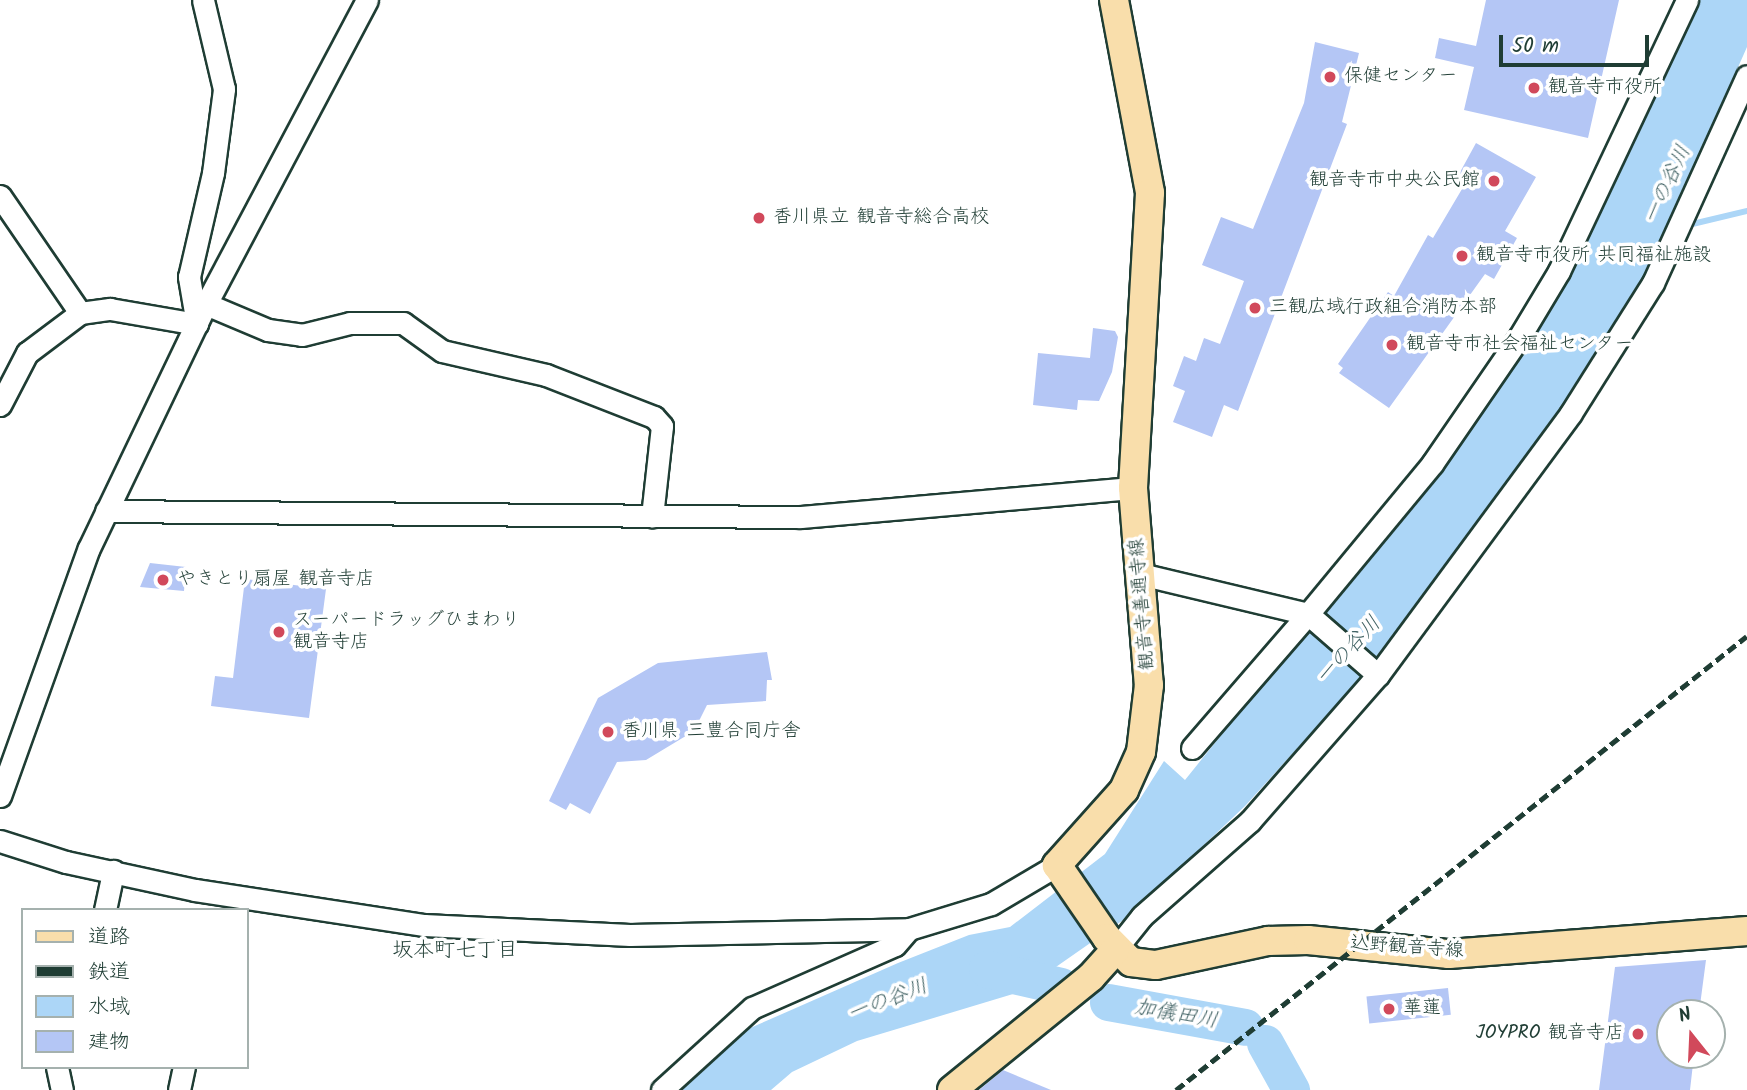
<!DOCTYPE html>
<meta charset="utf-8">
<style>
body{margin:0}
#map{position:relative;width:1747px;height:1090px;overflow:hidden;background:#fff;font-family:Kalam,"Klee One",sans-serif}
div>[style]{position:absolute}
.water>*{inset:0;background:#acd6f7}
.stream>*{height:6px;margin:-3px;padding:0 3px;transform-origin:3px;border-radius:3px;background:#acd6f7}
.river>*{height:37px;margin:-18.5px;padding:0 18.5px;transform-origin:18.5px;border-radius:18.5px;background:#acd6f7}
.building>*{inset:0;background:#b4c6f5;transform-origin:0 0}
.roads{filter:drop-shadow(2px 0 #1f3d34) drop-shadow(-2px 0 #1f3d34) drop-shadow(0 2px #1f3d34) drop-shadow(0 -2px #1f3d34)}
.minor>*{height:21px;margin:-10.5px;padding:0 10.5px;transform-origin:10.5px;border-radius:10.5px;background:#fff}
.major>*{height:28px;margin:-14px;padding:0 14px;transform-origin:14px;border-radius:14px;background:#f9deab}
.rail>*{height:5px;margin-top:-2.5px;transform-origin:0;background:repeating-linear-gradient(90deg,#1f3d34 0 10px,transparent 0 15px)}
.dots>*{width:19px;height:19px;translate:-50% -50%;box-sizing:border-box;border:4px solid #fff;border-radius:50%}
span{translate:-50% -50%;white-space:nowrap;text-align:center;line-height:1.15;-webkit-text-stroke:7px #fff;paint-order:stroke}
.poi-label{font-size:19px;color:#1f3d34}
.left{translate:0 -50%;text-align:left}
.right{translate:-100% -50%;text-align:right}
.street-label{font-size:19px;color:#1f3d34}
.water-label{font-size:21px;color:#426365;font-style:italic}
.neighbourhood-label{font-size:21px;color:#1f3d34}
.legend{position:absolute;left:21px;top:908px;width:228px;height:161px;box-sizing:border-box;background:#fff;border:2px solid #a5b1ae;margin:0;padding:9px 12px;list-style:none;font-size:21px;color:#1f3d34}
.legend li{display:flex;align-items:center;gap:14px;height:35px}
.legend b{width:35px;border:2px solid #a5b1ae}
.north{position:absolute;left:1656px;top:999px;width:70px;height:70px;box-sizing:border-box;background:#fff;border:2px solid #a5b1ae;border-radius:50%;rotate:342deg;font-size:19px;font-weight:700;line-height:28px;text-align:center;color:#1f3d34}
.north::after{content:'';display:block;margin:auto;width:24px;height:32px;background:#d1495b;clip-path:polygon(50% 0,100% 100%,50% 72%,0 100%)}
.scale{position:absolute;left:1499px;top:35px;width:150px;height:32px;box-sizing:border-box;border:4px solid #1f3d34;border-top:0;padding-left:9px;font-size:21px;line-height:24px;white-space:nowrap;color:#1f3d34;-webkit-text-stroke:5px #fff;paint-order:stroke}
</style>
<div id="map">
<div class="water">
<i style="clip-path:polygon(1693px 0,1747px 0,1747px 47px,1633px 304px,1503px 498px,1360px 679px,1245px 806px,1129px 916px,1020px 992px,857px 1041px,792px 1072px,771px 1090px,682px 1090px,748px 1029px,898px 963px,969px 935px,1010px 927px,1105px 854px,1164px 761px,1185px 780px,1317px 616px,1557px 288px,1665px 71px)"></i>
</div>
<div class="stream">
<i style="left:1684px;top:226px;width:65px;rotate:-13.4deg"></i>
</div>
<div class="river">
<i style="left:987px;top:969px;width:76px;rotate:12.9deg"></i>
<i style="left:1108px;top:1002px;width:139px;rotate:10.3deg"></i>
<i style="left:1265px;top:1043px;width:54px;rotate:61deg"></i>
</div>
<div class="building">
<i style="clip-path:polygon(1486px 0,1619px 0,1588px 138px,1464px 110px,1474px 67px,1435px 58px,1439px 38px,1476px 46px)"></i>
<i style="clip-path:polygon(1315px 42px,1359px 53px,1342px 122px,1347px 124px,1238px 411px,1224px 405px,1212px 437px,1173px 422px,1185px 391px,1173px 386px,1184px 356px,1196px 361px,1204px 338px,1220px 344px,1244px 281px,1202px 265px,1221px 217px,1253px 229px,1304px 103px)"></i>
<i style="clip-path:polygon(1476px 143px,1536px 177px,1505px 231px,1517px 238px,1494px 279px,1485px 274px,1389px 408px,1339px 373px,1343px 368px,1338px 364px,1388px 292px,1394px 296px,1428px 235px,1433px 238px,1462px 189px,1453px 185px)"></i>
<i style="clip-path:polygon(1093px 328px,1115px 331px,1118px 337px,1112px 372px,1099px 401px,1078px 400px,1077px 410px,1033px 405px,1038px 353px,1090px 358px)"></i>
<i style="clip-path:polygon(150px 563px,186px 567px,184px 591px,140px 587px)"></i>
<i style="clip-path:polygon(245px 579px,326px 589px,309px 718px,211px 706px,215px 676px,233px 678px)"></i>
<i style="clip-path:polygon(767px 652px,772px 680px,767px 680px,766px 701px,707px 705px,694px 731px,646px 760px,617px 762px,590px 814px,570px 803px,566px 810px,549px 801px,598px 698px,658px 663px)"></i>
<i style="clip-path:polygon(1706px 960px,1699px 1013px,1670px 1013px,1670px 1055px,1694px 1055px,1690px 1090px,1599px 1090px,1615px 967px)"></i>
<i style="left:1448px;top:988px;width:27px;height:82px;rotate:84deg"></i>
<i style="clip-path:polygon(1003px 1070px,1051px 1090px,979px 1090px)"></i>
</div>
<div class="roads">
<div class="minor">
<i style="left:0;top:196px;width:142px;rotate:55.6deg"></i>
<i style="left:206px;top:304px;width:67px;rotate:22.8deg"></i>
<i style="left:268px;top:330px;width:34px;rotate:8deg"></i>
<i style="left:302px;top:335px;width:49px;rotate:-14deg"></i>
<i style="left:350px;top:323px;width:53px"></i>
<i style="left:403px;top:323px;width:48px;rotate:35.7deg"></i>
<i style="left:442px;top:351px;width:107px;rotate:13deg"></i>
<i style="left:546px;top:375px;width:116px;rotate:21.3deg"></i>
<i style="left:654px;top:417px;width:12px;rotate:48deg"></i>
<i style="left:662px;top:426px;width:91px;rotate:96.3deg"></i>
<i style="left:0;top:405px;width:59px;rotate:-62.6deg"></i>
<i style="left:27px;top:353px;width:66px;rotate:-37deg"></i>
<i style="left:80px;top:313px;width:30px;rotate:-8deg"></i>
<i style="left:110px;top:309px;width:88px;rotate:9.8deg"></i>
<i style="left:197px;top:324px;width:48px;rotate:-99.7deg"></i>
<i style="left:189px;top:277px;width:107px;rotate:-77deg"></i>
<i style="left:213px;top:173px;width:85px;rotate:-82.5deg"></i>
<i style="left:224px;top:89px;width:91px;rotate:-103.3deg"></i>
<i style="left:106px;top:511px;width:694px;rotate:0.5deg"></i>
<i style="left:800px;top:517px;width:334px;rotate:-5deg"></i>
<i style="left:1140px;top:574px;width:173px;rotate:13.4deg"></i>
<i style="left:1308px;top:614px;width:195px;rotate:-50.4deg"></i>
<i style="left:1432px;top:464px;width:155px;rotate:-55.5deg"></i>
<i style="left:1520px;top:336px;width:76px;rotate:-59deg"></i>
<i style="left:1559px;top:271px;width:300px;rotate:-64.7deg"></i>
<i style="left:1192px;top:748px;width:177px;rotate:-49.1deg"></i>
<i style="left:1308px;top:614px;width:93px;rotate:41.1deg"></i>
<i style="left:0;top:796px;width:263px;rotate:-70.3deg"></i>
<i style="left:89px;top:548px;width:271px;rotate:-64.4deg"></i>
<i style="left:206px;top:304px;width:344px;rotate:-62.1deg"></i>
<i style="left:0;top:841px;width:69px;rotate:17.7deg"></i>
<i style="left:66px;top:862px;width:132px;rotate:12.2deg"></i>
<i style="left:195px;top:890px;width:232px;rotate:8.7deg"></i>
<i style="left:424px;top:925px;width:206px;rotate:2.8deg"></i>
<i style="left:630px;top:935px;width:279px;rotate:-1.2deg"></i>
<i style="left:909px;top:929px;width:86px;rotate:-17deg"></i>
<i style="left:991px;top:904px;width:77px;rotate:-30.6deg"></i>
<i style="left:105px;top:910px;width:40px;rotate:-78deg"></i>
<i style="left:1115px;top:950px;width:43px;rotate:-51.5deg"></i>
<i style="left:1142px;top:916px;width:144px;rotate:-41.3deg"></i>
<i style="left:1250px;top:821px;width:194px;rotate:-48.8deg"></i>
<i style="left:1378px;top:675px;width:325px;rotate:-53.6deg"></i>
<i style="left:1571px;top:413px;width:154px;rotate:-57.8deg"></i>
<i style="left:1653px;top:283px;width:227px;rotate:-65.6deg"></i>
<i style="left:57px;top:1067px;width:24px;rotate:78deg"></i>
<i style="left:179px;top:1090px;width:24px;rotate:-78deg"></i>
<i style="left:662px;top:1090px;width:122px;rotate:-42.3deg"></i>
<i style="left:752px;top:1008px;width:156px;rotate:-23.8deg"></i>
<i style="left:895px;top:945px;width:21px;rotate:-49deg"></i>
</div>
<div class="major">
<i style="left:1114px;top:0;width:196px;rotate:79.4deg"></i>
<i style="left:1150px;top:193px;width:295px;rotate:93.3deg"></i>
<i style="left:1133px;top:488px;width:198px;rotate:85.4deg"></i>
<i style="left:1149px;top:685px;width:67px;rotate:96.8deg"></i>
<i style="left:1141px;top:752px;width:42px;rotate:114.1deg"></i>
<i style="left:1124px;top:790px;width:101px;rotate:131.8deg"></i>
<i style="left:1057px;top:865px;width:88px;rotate:55.6deg"></i>
<i style="left:1107px;top:938px;width:34px;rotate:45deg"></i>
<i style="left:1131px;top:962px;width:25px;rotate:7deg"></i>
<i style="left:1156px;top:965px;width:115px;rotate:-12.1deg"></i>
<i style="left:1268px;top:941px;width:40px;rotate:-1.4deg"></i>
<i style="left:1308px;top:940px;width:142px;rotate:5.7deg"></i>
<i style="left:1449px;top:954px;width:299px;rotate:-4.4deg"></i>
<i style="left:952px;top:1090px;width:179px;rotate:-39.1deg"></i>
<i style="left:1091px;top:977px;width:36px;rotate:-48deg"></i>
</div>
</div>
<div class="rail">
<i style="left:1176px;top:1090px;width:729px;rotate:-38.49deg"></i>
</div>
<div class="dots">
<i style="left:1330px;top:77px;background:#d1495b"></i>
<i style="left:1534px;top:88px;background:#d1495b"></i>
<i style="left:1494px;top:181px;background:#d1495b"></i>
<i style="left:759px;top:218px;background:#d1495b"></i>
<i style="left:1462px;top:256px;background:#d1495b"></i>
<i style="left:1255px;top:308px;background:#d1495b"></i>
<i style="left:1392px;top:345px;background:#d1495b"></i>
<i style="left:163px;top:580px;background:#d1495b"></i>
<i style="left:279px;top:632px;background:#d1495b"></i>
<i style="left:608px;top:732px;background:#d1495b"></i>
<i style="left:1389px;top:1009px;background:#d1495b"></i>
<i style="left:1638px;top:1034px;background:#d1495b"></i>
</div>
<div class="poi-label">
<span class="left" style="left:1344px;top:77px">保健センター</span>
<span class="left" style="left:1548px;top:88px">観音寺市役所</span>
<span class="right" style="left:1480px;top:181px">観音寺市中央公民館</span>
<span class="left" style="left:773px;top:218px">香川県立 観音寺総合高校</span>
<span class="left" style="left:1476px;top:256px">観音寺市役所 共同福祉施設</span>
<span class="left" style="left:1269px;top:308px">三観広域行政組合消防本部</span>
<span class="left" style="left:1406px;top:345px">観音寺市社会福祉センター</span>
<span class="left" style="left:177px;top:580px">やきとり扇屋 観音寺店</span>
<span class="left" style="left:293px;top:632px">スーパードラッグひまわり<br>観音寺店</span>
<span class="left" style="left:622px;top:732px">香川県 三豊合同庁舎</span>
<span class="left" style="left:1403px;top:1009px">華蓮</span>
<span class="right" style="left:1624px;top:1034px">JOYPRO 観音寺店</span>
</div>
<div class="street-label">
<span style="left:1143px;top:604px;rotate:-95deg">観音寺善通寺線</span>
<span style="left:1407px;top:948px;rotate:4deg">込野観音寺線</span>
</div>
<div class="water-label">
<span style="left:1668px;top:185px;rotate:-65deg">一の谷川</span>
<span style="left:1349px;top:651px;rotate:-47deg">一の谷川</span>
<span style="left:888px;top:1001px;rotate:-21deg">一の谷川</span>
<span style="left:1176px;top:1015px;rotate:10deg">加儀田川</span>
</div>
<div class="neighbourhood-label">
<span style="left:455px;top:951px">坂本町七丁目</span>
</div>
<ul class="legend">
<li><b style="height:9px;background:#f9deab"></b>道路</li>
<li><b style="height:9px;background:#1f3d34"></b>鉄道</li>
<li><b style="height:19px;background:#acd6f7"></b>水域</li>
<li><b style="height:19px;background:#b4c6f5"></b>建物</li>
</ul>
<div class="north">N</div>
<div class="scale">50 m</div>
</div>
